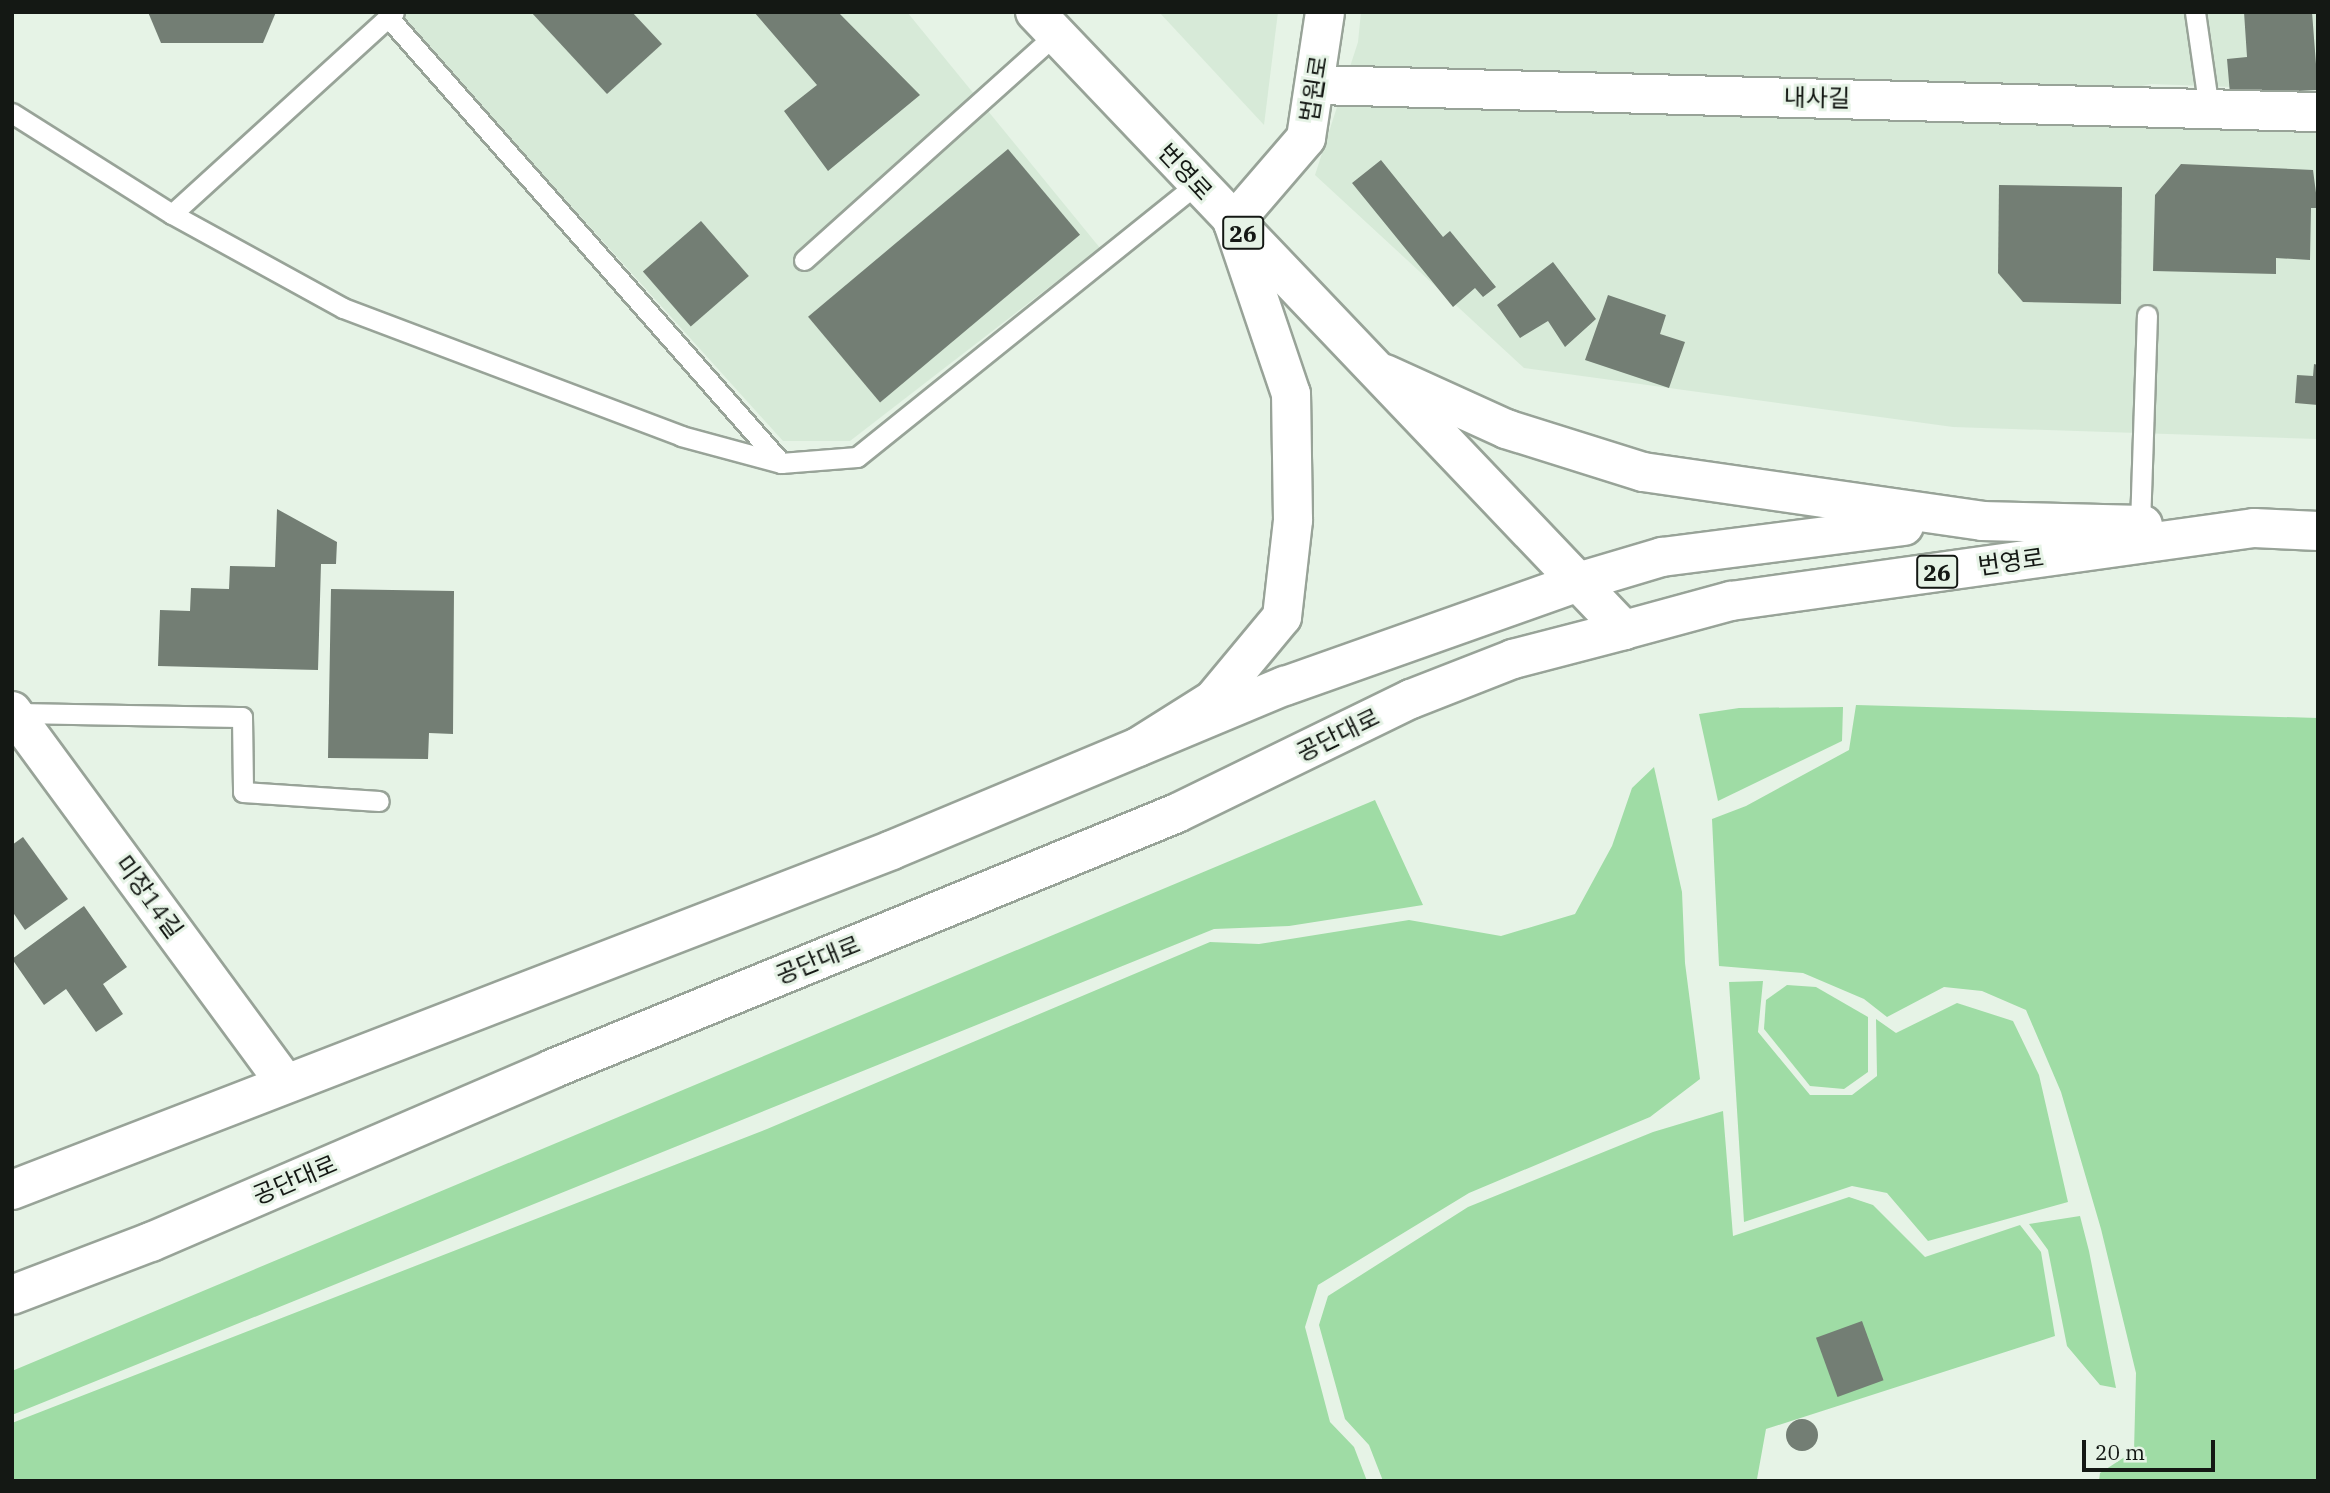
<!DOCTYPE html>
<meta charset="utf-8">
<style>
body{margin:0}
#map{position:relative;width:2330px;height:1493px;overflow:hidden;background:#e6f3e6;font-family:"IBM Plex Serif","Noto Sans KR",serif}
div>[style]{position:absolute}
.built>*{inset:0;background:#d7ead8}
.green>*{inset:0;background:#9fdca5}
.building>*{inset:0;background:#737e74;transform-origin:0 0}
.round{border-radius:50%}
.roads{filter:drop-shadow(2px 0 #98a398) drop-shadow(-2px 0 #98a398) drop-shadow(0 2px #98a398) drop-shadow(0 -2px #98a398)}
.service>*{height:19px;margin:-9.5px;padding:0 9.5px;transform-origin:9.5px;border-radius:9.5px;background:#fff}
.minor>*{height:38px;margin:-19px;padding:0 19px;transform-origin:19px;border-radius:19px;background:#fff}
.tertiary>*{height:38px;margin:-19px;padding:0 19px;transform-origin:19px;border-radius:19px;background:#fff}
.secondary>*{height:38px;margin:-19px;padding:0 19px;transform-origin:19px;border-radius:19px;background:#fff}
.primary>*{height:38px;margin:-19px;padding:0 19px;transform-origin:19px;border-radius:19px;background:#fff}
span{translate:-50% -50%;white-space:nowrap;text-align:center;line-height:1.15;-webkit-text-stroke:6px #e6f3e6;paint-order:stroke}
.shield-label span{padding:2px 5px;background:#e6f3e6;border:2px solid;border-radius:5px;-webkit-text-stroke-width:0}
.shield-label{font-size:23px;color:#141814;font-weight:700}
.street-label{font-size:24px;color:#141814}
.frame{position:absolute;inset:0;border:14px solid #141814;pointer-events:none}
.scale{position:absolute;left:2082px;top:1440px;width:133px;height:32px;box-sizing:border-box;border:4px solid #141814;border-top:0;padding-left:9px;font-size:21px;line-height:24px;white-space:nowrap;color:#141814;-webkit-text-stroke:5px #e6f3e6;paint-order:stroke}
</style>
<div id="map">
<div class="built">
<i style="clip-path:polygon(396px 12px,907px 12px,1100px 248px,850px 441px,783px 441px)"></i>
<i style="clip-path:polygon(1159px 12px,1278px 12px,1264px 125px)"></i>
<i style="clip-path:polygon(1361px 12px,2318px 12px,2318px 90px,2151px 84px,1968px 123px,2318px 131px,2318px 439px,1953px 427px,1524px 368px,1315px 175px,1358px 42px)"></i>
</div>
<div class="green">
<i style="clip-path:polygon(1856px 705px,2318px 718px,2318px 1481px,2099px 1481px,2100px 1473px,2134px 1451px,2136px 1373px,2101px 1229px,2061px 1092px,2026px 1010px,1982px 991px,1944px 987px,1887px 1017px,1864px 999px,1803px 973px,1719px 966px,1712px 819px,1746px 806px,1849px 750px)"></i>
<i style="clip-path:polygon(1843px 707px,1842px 741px,1718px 801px,1699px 714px,1739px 708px)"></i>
<i style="clip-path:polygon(1654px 767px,1682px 892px,1685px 963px,1700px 1079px,1650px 1117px,1469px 1193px,1318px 1285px,1305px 1327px,1330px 1422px,1354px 1447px,1367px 1481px,12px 1481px,12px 1423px,767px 1129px,1210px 942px,1259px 944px,1409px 920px,1501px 936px,1575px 914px,1612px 846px,1632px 788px)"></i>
<i style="clip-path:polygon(1375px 800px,1423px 905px,1289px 926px,1214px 929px,12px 1415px,12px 1371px)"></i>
<i style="clip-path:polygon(1763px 981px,1758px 1032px,1810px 1095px,1852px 1095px,1877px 1076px,1876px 1019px,1896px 1033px,1957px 1003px,2013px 1021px,2039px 1075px,2068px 1202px,1928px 1241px,1887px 1193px,1852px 1186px,1744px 1222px,1729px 982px)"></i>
<i style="clip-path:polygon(1787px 985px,1816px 987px,1868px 1017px,1868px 1072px,1844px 1089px,1810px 1086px,1764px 1029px,1766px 1000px)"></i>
<i style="clip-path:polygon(1723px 1111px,1733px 1236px,1849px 1197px,1873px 1205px,1925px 1257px,2020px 1225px,2041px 1252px,2055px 1336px,1766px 1429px,1757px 1479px,1383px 1481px,1369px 1445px,1345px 1419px,1319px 1325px,1328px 1296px,1468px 1207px,1653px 1132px)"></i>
<i style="clip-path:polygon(2080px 1216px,2089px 1251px,2116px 1388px,2100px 1385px,2067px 1346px,2048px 1250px,2029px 1224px)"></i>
</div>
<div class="building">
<i style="clip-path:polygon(148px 12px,276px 12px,263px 43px,161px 43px)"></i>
<i style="clip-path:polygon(531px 12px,632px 12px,662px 44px,607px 94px)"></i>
<i style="clip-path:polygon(754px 12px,838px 12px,920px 95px,828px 171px,784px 111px,817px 85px)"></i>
<i style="clip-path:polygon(2244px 12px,2312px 12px,2318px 90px,2230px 94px,2227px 59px,2247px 57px)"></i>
<i style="left:1008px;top:149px;width:112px;height:261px;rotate:50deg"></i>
<i style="clip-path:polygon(1381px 160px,1443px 237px,1450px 231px,1496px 287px,1483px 297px,1475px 288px,1453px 307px,1352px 183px)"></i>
<i style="clip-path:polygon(2181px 164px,2313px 170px,2318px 208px,2311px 208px,2310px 260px,2276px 258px,2276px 274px,2153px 271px,2155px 195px)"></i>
<i style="clip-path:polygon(1999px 185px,2122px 187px,2121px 304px,2023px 302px,1998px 273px)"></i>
<i style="left:701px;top:221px;width:73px;height:77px;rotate:49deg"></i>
<i style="clip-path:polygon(1553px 262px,1596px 319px,1565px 347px,1548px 321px,1520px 338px,1497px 305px)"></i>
<i style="clip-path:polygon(1608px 295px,1666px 315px,1660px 334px,1685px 342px,1669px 388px,1585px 360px)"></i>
<i style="clip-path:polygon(2314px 364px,2318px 365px,2318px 405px,2295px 403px,2297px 375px,2313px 376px)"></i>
<i style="clip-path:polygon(277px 509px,337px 542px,336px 564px,321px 564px,318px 670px,158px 666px,160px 610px,190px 611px,191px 588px,229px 589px,230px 566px,275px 567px)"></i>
<i style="clip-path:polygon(331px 589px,454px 591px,453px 734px,429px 733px,428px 759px,328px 758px)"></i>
<i style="clip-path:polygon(23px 837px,68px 899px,25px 930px,12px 911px,12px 845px)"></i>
<i style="clip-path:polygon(84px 906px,127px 967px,103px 984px,123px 1014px,96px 1032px,66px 989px,44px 1005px,12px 959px)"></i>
<i style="left:1862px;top:1321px;width:63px;height:49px;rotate:70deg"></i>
<i class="round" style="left:1786px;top:1419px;width:32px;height:32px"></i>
</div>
<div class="roads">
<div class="service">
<i style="left:2195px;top:12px;width:98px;rotate:81.8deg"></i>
<i style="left:388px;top:17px;width:594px;rotate:48.61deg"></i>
<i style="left:12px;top:113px;width:189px;rotate:32.3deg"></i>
<i style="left:172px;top:214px;width:195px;rotate:28.8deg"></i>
<i style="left:343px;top:308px;width:361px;rotate:20.7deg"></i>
<i style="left:681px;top:436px;width:104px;rotate:15.1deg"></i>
<i style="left:781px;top:463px;width:76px;rotate:-4.5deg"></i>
<i style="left:857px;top:457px;width:436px;rotate:-38.8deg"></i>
<i style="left:172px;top:214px;width:300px;rotate:-42.3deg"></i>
<i style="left:804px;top:260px;width:338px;rotate:-41.9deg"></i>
<i style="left:2140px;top:525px;width:210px;rotate:-88.1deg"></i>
<i style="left:14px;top:713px;width:228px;rotate:1deg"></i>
<i style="left:242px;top:717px;width:75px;rotate:89.2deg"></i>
<i style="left:243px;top:792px;width:136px;rotate:3.8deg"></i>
</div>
<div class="minor">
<i style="left:1317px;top:85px;width:1001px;rotate:1.55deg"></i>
<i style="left:1233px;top:223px;width:112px;rotate:-49.3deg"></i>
<i style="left:1306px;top:138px;width:127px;rotate:-81.4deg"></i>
<i style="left:12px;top:711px;width:461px;rotate:53.7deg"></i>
</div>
<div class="tertiary">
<i style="left:12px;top:1190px;width:943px;rotate:-21.12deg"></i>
<i style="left:892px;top:850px;width:426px;rotate:-22.7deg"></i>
<i style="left:1285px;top:686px;width:311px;rotate:-19.5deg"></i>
<i style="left:12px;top:1295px;width:149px;rotate:-20.9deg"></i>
<i style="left:151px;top:1242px;width:437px;rotate:-23.3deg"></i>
<i style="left:552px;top:1069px;width:675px;rotate:-22.27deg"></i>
<i style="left:1177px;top:813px;width:260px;rotate:-26deg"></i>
<i style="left:1411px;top:699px;width:110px;rotate:-21.4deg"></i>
<i style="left:1513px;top:659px;width:115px;rotate:-14.6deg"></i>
</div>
<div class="secondary">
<i style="left:1138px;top:747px;width:89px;rotate:-32.1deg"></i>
<i style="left:1213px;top:700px;width:108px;rotate:-50.3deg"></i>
<i style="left:1282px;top:617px;width:98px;rotate:-83.5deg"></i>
<i style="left:1293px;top:520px;width:126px;rotate:-90.9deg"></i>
<i style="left:1291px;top:394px;width:181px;rotate:-108.7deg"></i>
</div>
<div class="primary">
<i style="left:1035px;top:12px;width:854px;rotate:46.38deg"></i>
<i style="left:1624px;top:630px;width:111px;rotate:-15.2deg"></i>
<i style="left:1731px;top:601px;width:528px;rotate:-7.95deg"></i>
<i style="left:2254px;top:528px;width:64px;rotate:2.7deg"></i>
<i style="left:1385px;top:374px;width:133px;rotate:24.4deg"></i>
<i style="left:1506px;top:429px;width:144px;rotate:17.4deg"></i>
<i style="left:1643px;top:472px;width:343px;rotate:8.2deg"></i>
<i style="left:1982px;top:521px;width:161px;rotate:1.4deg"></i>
<i style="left:1578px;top:582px;width:88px;rotate:-16.6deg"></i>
<i style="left:1662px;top:557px;width:244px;rotate:-7.3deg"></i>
</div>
</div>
<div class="shield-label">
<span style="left:1243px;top:233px">26</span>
<span style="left:1937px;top:572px">26</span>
</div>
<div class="street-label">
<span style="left:1314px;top:89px;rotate:-81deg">법원로</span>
<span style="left:1817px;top:98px;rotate:1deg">내사길</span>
<span style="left:1185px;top:172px;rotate:47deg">번영로</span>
<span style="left:2011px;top:562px;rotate:-8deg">번영로</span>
<span style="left:1338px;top:735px;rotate:-26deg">공단대로</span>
<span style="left:149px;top:897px;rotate:54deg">미장14길</span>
<span style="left:818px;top:960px;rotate:-22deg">공단대로</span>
<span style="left:295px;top:1180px;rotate:-23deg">공단대로</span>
</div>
<div class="frame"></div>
<div class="scale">20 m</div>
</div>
